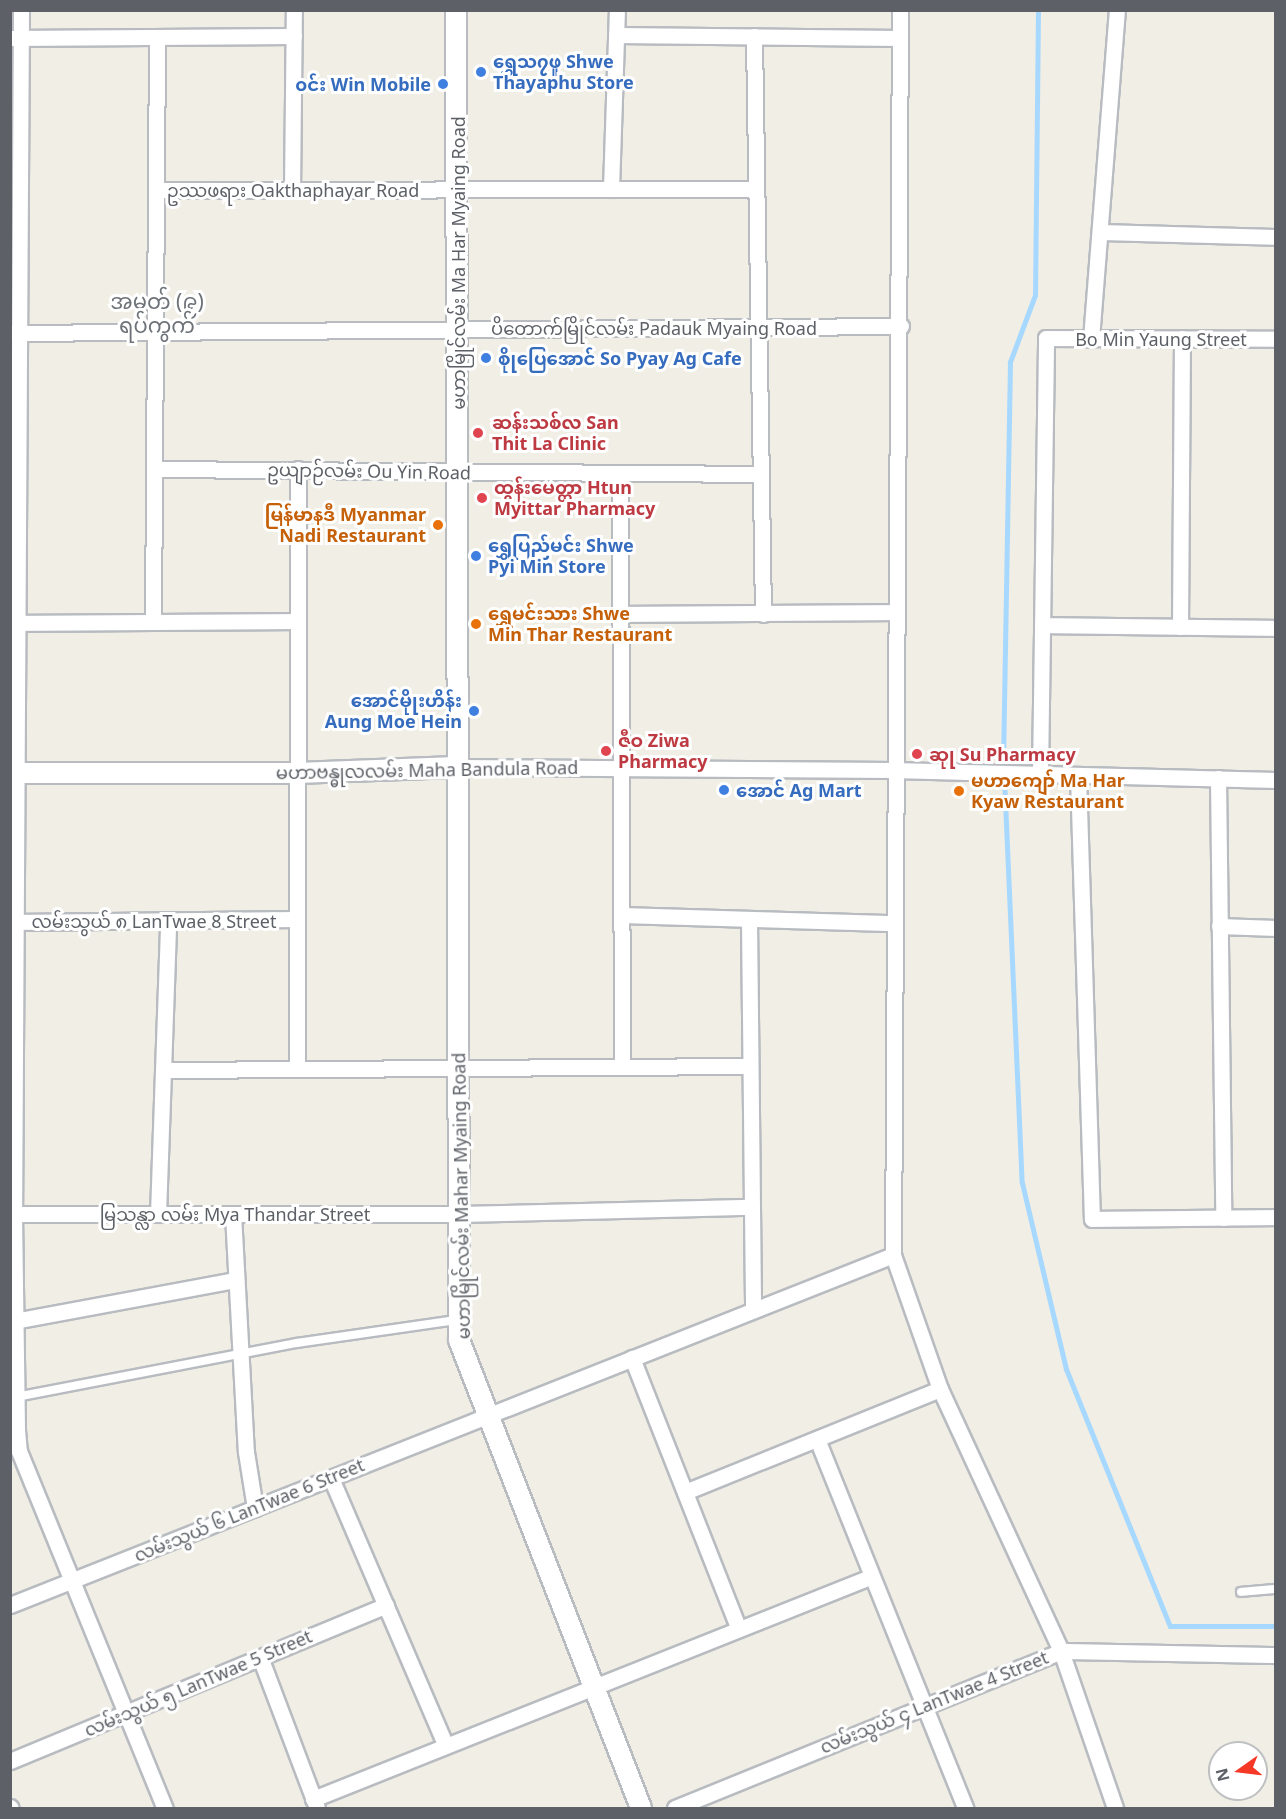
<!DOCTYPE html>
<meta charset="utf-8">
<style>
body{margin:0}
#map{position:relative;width:1286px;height:1819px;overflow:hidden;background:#f0eee5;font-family:"Noto Sans","Noto Sans Myanmar",sans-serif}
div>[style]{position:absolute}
.stream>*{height:5px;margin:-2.5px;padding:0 2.5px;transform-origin:2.5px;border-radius:2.5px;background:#a7d8ff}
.roads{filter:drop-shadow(2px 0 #b8bbc0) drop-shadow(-2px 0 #b8bbc0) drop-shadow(0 2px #b8bbc0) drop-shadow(0 -2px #b8bbc0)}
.service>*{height:8px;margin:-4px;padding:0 4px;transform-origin:4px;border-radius:4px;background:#fff}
.minor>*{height:15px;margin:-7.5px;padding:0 7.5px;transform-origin:7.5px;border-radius:7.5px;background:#fff}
.tertiary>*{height:20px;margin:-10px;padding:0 10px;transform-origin:10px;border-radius:10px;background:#fff}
.dots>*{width:16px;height:16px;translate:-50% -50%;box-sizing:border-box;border:3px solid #fff;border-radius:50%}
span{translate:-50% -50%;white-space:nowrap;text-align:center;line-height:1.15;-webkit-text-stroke:6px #fff;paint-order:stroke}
.shop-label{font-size:18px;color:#366cbe;font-weight:700}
.left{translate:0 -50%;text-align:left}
.right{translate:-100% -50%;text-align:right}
.street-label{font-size:18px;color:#5d6167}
.health-label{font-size:18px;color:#be3a42;font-weight:700}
.food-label{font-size:18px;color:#c56008;font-weight:700}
.quarter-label{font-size:21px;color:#6e7379}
.frame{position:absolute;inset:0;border:12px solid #5d6167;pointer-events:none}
.north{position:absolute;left:1208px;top:1741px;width:60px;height:60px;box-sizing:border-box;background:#fff;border:2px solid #bec0c2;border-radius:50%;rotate:256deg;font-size:16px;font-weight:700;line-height:24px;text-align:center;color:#5d6167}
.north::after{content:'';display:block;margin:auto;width:21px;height:27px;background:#f63826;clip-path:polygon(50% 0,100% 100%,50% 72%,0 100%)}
</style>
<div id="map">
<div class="stream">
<i style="left:1038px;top:10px;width:285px;rotate:90.6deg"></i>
<i style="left:1035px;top:295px;width:72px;rotate:110.5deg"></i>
<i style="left:1010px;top:362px;width:393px;rotate:91deg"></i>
<i style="left:1003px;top:755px;width:428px;rotate:87.5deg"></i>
<i style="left:1022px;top:1183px;width:191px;rotate:76.7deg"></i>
<i style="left:1066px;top:1369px;width:277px;rotate:68deg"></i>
<i style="left:1170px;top:1626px;width:106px"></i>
</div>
<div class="roads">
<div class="service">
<i style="left:16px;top:1397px;width:286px;rotate:-10.9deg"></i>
<i style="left:297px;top:1343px;width:162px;rotate:-8.2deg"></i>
<i style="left:1241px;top:1592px;width:35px;rotate:-5deg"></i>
</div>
<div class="minor">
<i style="left:21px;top:10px;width:1204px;rotate:90.33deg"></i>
<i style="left:14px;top:1214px;width:216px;rotate:89.2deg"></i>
<i style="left:17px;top:1430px;width:21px;rotate:85deg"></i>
<i style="left:19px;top:1451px;width:386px;rotate:67.8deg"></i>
<i style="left:900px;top:10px;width:1245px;rotate:90.32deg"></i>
<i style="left:893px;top:1255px;width:142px;rotate:70.7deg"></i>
<i style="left:940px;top:1389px;width:289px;rotate:65.2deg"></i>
<i style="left:1061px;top:1651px;width:166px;rotate:71deg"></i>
<i style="left:616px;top:35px;width:284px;rotate:0.6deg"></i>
<i style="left:754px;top:36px;width:578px;rotate:89.11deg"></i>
<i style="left:10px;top:38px;width:284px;rotate:-0.4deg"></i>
<i style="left:611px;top:189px;width:179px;rotate:-88.1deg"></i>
<i style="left:156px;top:190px;width:600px;rotate:-0.1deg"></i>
<i style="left:292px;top:190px;width:180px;rotate:-89.4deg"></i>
<i style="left:1100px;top:232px;width:176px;rotate:1.6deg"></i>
<i style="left:10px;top:333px;width:891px;rotate:-0.45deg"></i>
<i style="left:1091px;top:339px;width:330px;rotate:-85.5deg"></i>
<i style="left:154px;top:469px;width:606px;rotate:0.47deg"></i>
<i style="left:620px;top:473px;width:594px;rotate:89.81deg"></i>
<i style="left:620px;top:614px;width:276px;rotate:-0.4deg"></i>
<i style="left:153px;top:622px;width:585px;rotate:-89.61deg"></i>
<i style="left:10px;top:623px;width:287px;rotate:-0.4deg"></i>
<i style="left:1042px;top:625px;width:234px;rotate:0.7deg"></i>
<i style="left:1180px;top:627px;width:289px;rotate:-89.6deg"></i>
<i style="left:456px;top:767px;width:437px;rotate:0.4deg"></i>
<i style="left:893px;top:770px;width:383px;rotate:1.5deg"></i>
<i style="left:1040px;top:774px;width:436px;rotate:-89.2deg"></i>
<i style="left:1046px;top:338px;width:230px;rotate:0.2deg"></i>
<i style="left:1078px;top:775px;width:444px;rotate:88.2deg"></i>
<i style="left:1092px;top:1219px;width:184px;rotate:-0.6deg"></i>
<i style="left:1218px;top:778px;width:440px;rotate:89.3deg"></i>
<i style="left:621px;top:915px;width:274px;rotate:1.7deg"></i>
<i style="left:749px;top:920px;width:390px;rotate:89.4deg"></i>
<i style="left:10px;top:922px;width:287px;rotate:-0.6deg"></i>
<i style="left:1219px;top:926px;width:57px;rotate:2deg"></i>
<i style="left:297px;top:1069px;width:600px;rotate:-89.9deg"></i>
<i style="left:164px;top:1070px;width:586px;rotate:-0.39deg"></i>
<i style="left:10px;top:1214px;width:449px"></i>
<i style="left:459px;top:1214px;width:292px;rotate:-1.4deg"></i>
<i style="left:158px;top:1214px;width:293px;rotate:-88deg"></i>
<i style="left:233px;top:1214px;width:238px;rotate:86.9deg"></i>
<i style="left:246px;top:1452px;width:57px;rotate:80.9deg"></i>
<i style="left:14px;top:1321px;width:226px;rotate:-10.5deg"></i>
<i style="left:632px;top:1358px;width:291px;rotate:68.5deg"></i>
<i style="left:817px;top:1439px;width:398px;rotate:68.1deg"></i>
<i style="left:331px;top:1478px;width:289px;rotate:66.8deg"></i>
<i style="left:685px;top:1492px;width:275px;rotate:-22deg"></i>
<i style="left:10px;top:1605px;width:950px;rotate:-21.62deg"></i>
<i style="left:260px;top:1657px;width:161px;rotate:69.3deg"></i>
<i style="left:10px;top:1761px;width:407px;rotate:-22.5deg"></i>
<i style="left:313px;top:1799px;width:600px;rotate:-21.73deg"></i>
<i style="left:10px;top:1807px;width:1px;rotate:45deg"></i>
<i style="left:675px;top:1808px;width:417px;rotate:-22.1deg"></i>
<i style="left:1061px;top:1651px;width:215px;rotate:1.1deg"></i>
</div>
<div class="tertiary">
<i style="left:456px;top:10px;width:1330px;rotate:89.87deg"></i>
<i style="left:459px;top:1340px;width:502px;rotate:68.75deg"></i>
<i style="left:10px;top:773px;width:287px"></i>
<i style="left:297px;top:773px;width:159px;rotate:-2.2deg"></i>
</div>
</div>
<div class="dots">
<i style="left:481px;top:72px;background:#3f7fe0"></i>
<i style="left:443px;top:84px;background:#3f7fe0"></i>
<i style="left:486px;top:358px;background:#3f7fe0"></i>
<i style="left:478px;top:433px;background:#e0444e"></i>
<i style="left:482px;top:498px;background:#e0444e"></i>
<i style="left:438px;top:525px;background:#e8710a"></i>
<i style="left:476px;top:556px;background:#3f7fe0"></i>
<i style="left:476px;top:624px;background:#e8710a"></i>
<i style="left:474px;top:711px;background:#3f7fe0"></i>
<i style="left:606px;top:751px;background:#e0444e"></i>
<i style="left:917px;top:754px;background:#e0444e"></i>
<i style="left:724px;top:790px;background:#3f7fe0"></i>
<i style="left:959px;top:791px;background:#e8710a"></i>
</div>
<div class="shop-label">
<span class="left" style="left:493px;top:72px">ရွှေသ၇ဖူ Shwe<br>Thayaphu Store</span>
<span class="right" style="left:431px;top:84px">၀င်း Win Mobile</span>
<span class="left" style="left:498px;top:358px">စိုုပြေအောင် So Pyay Ag Cafe</span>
<span class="left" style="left:488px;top:556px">ရွှေပြည်မင်း Shwe<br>Pyi Min Store</span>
<span class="right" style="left:462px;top:711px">အောင်မိုုးဟိန်း<br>Aung Moe Hein</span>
<span class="left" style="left:736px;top:790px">အောင် Ag Mart</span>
</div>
<div class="street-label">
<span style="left:293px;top:190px">ဥဿဖရား Oakthaphayar Road</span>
<span style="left:458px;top:263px;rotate:-90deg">မဟာမြိုင်လမ်း Ma Har Myaing Road</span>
<span style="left:654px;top:328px">ပိတောက်မြိုင်လမ်း Padauk Myaing Road</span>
<span style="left:1161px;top:339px">Bo Min Yaung Street</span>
<span style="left:369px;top:471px;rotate:1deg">ဥယျာဉ်လမ်း Ou Yin Road</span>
<span style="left:427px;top:770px;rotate:-1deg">မဟာဗန္ဓုလလမ်း Maha Bandula Road</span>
<span style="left:154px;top:921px">လမ်းသွယ် ၈ LanTwae 8 Street</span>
<span style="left:461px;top:1196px;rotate:-91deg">မဟာမြိုင်လမ်း Mahar Myaing Road</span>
<span style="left:235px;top:1214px">မြသန္လာ လမ်း Mya Thandar Street</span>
<span style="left:249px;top:1510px;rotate:-22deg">လမ်းသွယ် ၆ LanTwae 6 Street</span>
<span style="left:198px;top:1683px;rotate:-23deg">လမ်းသွယ် ၅ LanTwae 5 Street</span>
<span style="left:934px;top:1702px;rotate:-22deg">လမ်းသွယ် ၄ LanTwae 4 Street</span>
</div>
<div class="health-label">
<span class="left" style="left:492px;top:433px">ဆန်းသစ်လ San<br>Thit La Clinic</span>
<span class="left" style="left:494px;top:498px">ထွန်းမေတ္တာ Htun<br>Myittar Pharmacy</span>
<span class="left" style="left:618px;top:751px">ဇီဝ Ziwa<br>Pharmacy</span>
<span class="left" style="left:929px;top:754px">ဆုု Su Pharmacy</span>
</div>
<div class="food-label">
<span class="right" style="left:426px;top:525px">မြန်မာနဒီ Myanmar<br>Nadi Restaurant</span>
<span class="left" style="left:488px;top:624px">ရွှေမင်းသား Shwe<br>Min Thar Restaurant</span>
<span class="left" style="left:971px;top:791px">မဟာကျော် Ma Har<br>Kyaw Restaurant</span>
</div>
<div class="quarter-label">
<span style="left:157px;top:313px">အမှတ် (၉)<br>ရပ်ကွက်</span>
</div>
<div class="frame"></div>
<div class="north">N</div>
</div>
